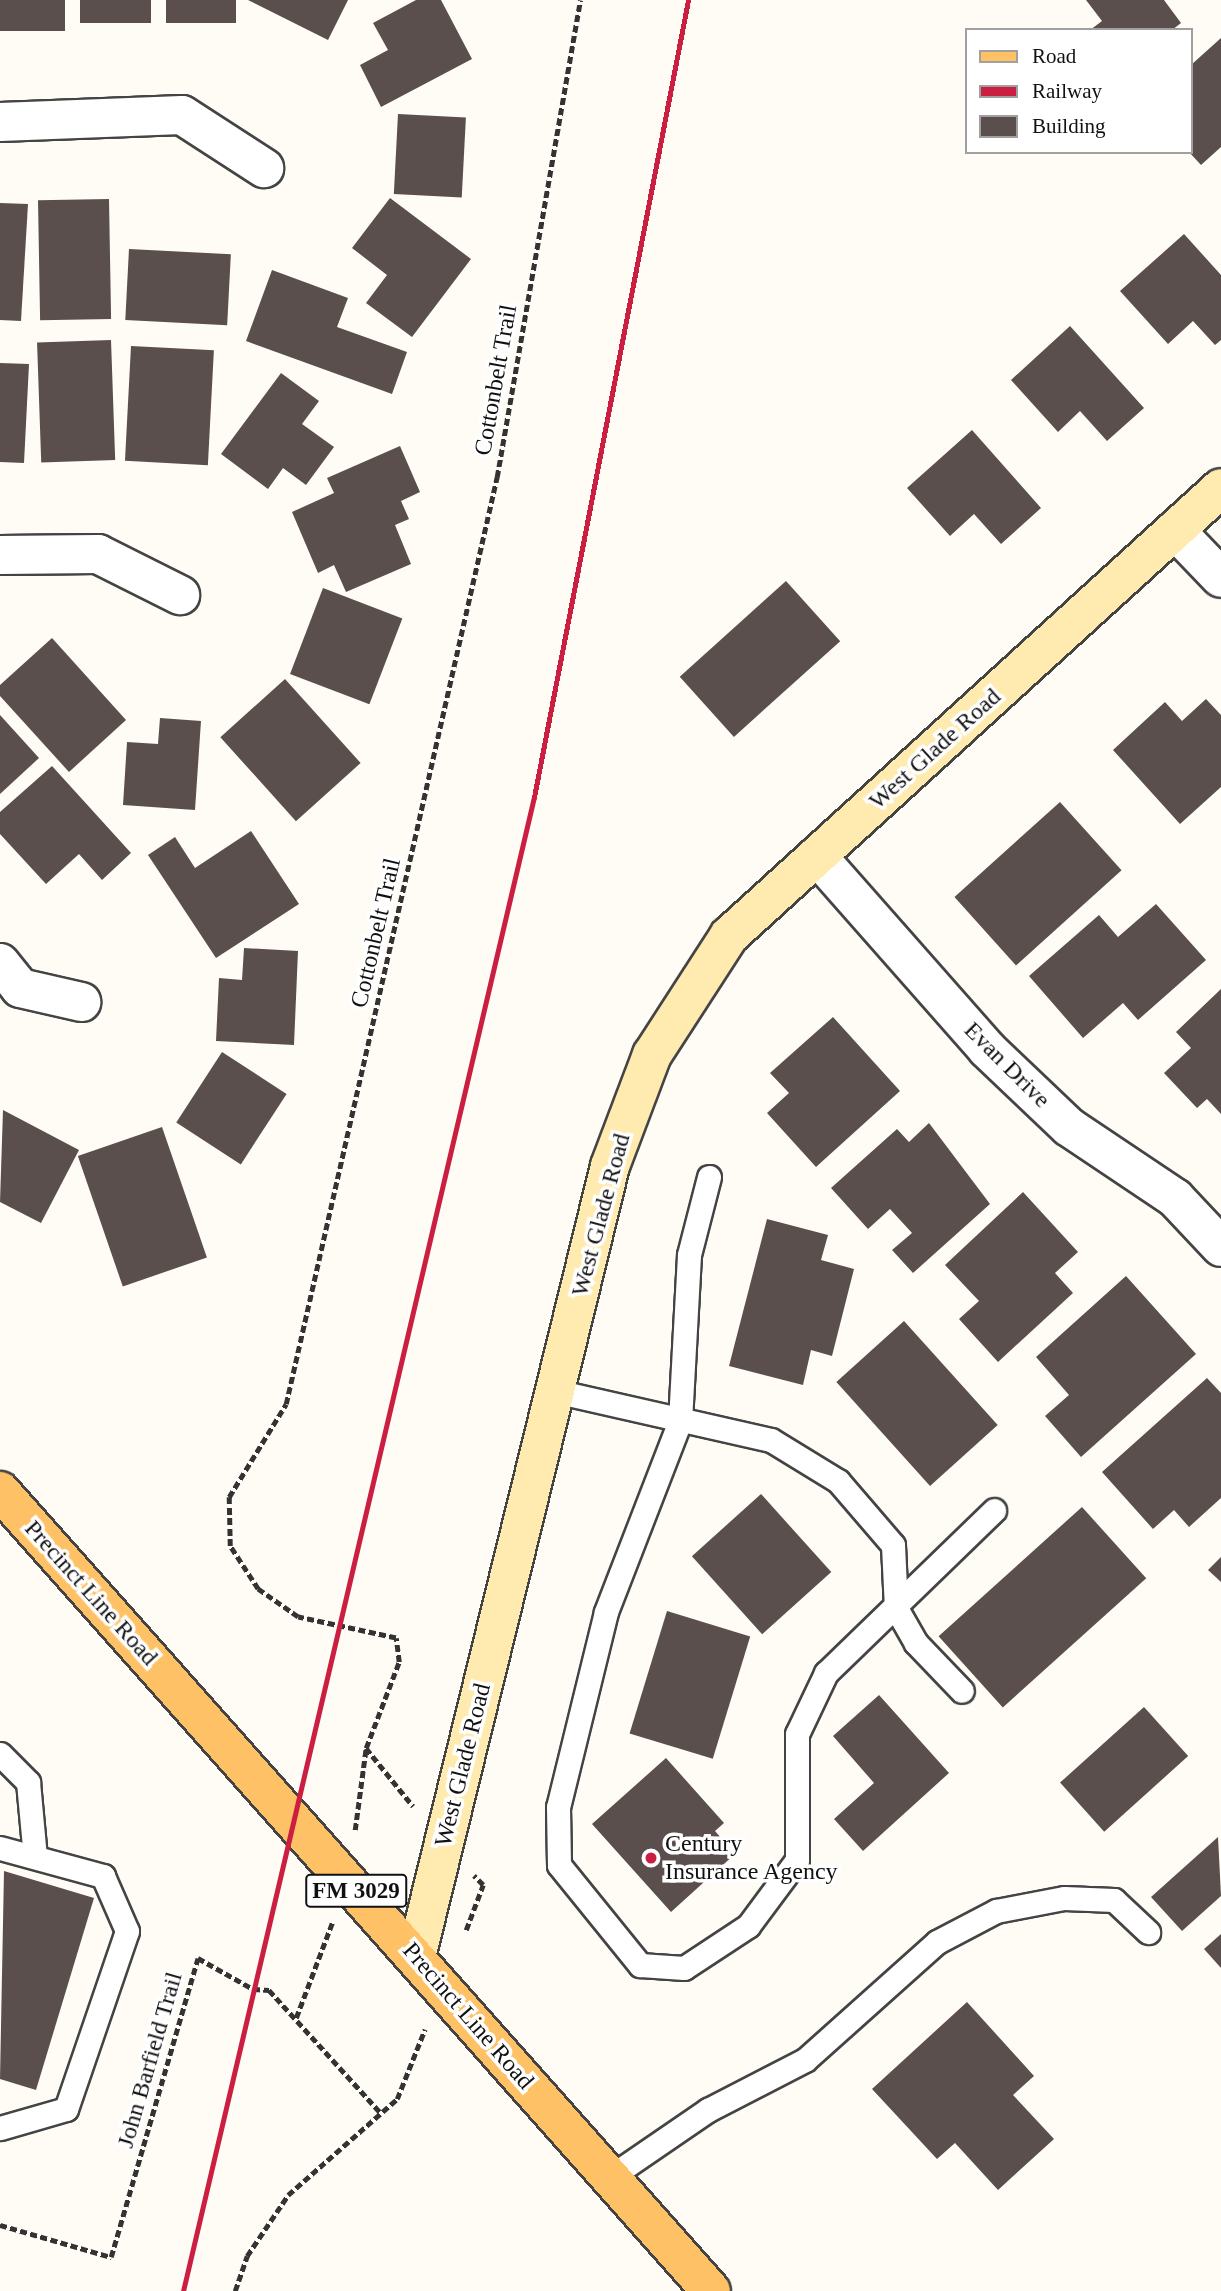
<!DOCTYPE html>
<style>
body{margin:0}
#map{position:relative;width:1221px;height:2291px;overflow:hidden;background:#fffbf5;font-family:Georgia,serif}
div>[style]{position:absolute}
.building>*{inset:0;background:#5a4f4c;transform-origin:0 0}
.path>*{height:4.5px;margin-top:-2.25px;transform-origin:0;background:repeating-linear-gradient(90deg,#333 0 7px,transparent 0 10.5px)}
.roads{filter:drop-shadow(2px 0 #444) drop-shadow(-2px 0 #444) drop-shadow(0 2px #444) drop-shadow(0 -2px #444)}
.lane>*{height:23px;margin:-11.5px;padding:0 11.5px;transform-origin:11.5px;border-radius:11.5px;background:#fff}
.street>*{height:38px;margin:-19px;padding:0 19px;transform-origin:19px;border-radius:19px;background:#fff}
.secondary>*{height:38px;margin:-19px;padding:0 19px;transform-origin:19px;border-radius:19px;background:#ffeab0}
.primary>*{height:38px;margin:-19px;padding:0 19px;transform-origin:19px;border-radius:19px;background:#ffc165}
.rail>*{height:5px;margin:-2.5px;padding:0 2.5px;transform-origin:2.5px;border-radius:2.5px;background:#cb1f42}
.dots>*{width:19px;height:19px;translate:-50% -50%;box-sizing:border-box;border:4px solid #fff;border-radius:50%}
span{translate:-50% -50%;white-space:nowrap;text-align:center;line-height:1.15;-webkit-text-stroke:7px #fff;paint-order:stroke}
.shield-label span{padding:2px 5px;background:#fff;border:2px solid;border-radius:5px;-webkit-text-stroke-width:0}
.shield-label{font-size:23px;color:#111;font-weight:700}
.street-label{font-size:24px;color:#111}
.poi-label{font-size:24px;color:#111}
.left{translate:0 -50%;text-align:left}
.legend{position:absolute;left:965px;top:28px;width:228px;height:126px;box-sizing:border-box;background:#fff;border:2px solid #a0a0a0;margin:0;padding:9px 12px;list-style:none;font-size:21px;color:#111}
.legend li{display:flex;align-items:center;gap:14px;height:35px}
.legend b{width:35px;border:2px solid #a0a0a0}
</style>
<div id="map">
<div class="building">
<i style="left:0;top:0;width:65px;height:31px"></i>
<i style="left:80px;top:0;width:71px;height:23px"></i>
<i style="left:166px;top:0;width:70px;height:23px"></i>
<i style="clip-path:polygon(248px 0,348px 0,328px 40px)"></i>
<i style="clip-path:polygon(416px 0,441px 0,472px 59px,381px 107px,360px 65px,388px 50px,373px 23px)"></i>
<i style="clip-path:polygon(1086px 0,1164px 0,1181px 23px,1172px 30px,1090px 30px,1102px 21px)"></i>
<i style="clip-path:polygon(1221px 38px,1221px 147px,1201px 165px,1189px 152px,1191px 65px)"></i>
<i style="left:398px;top:114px;width:68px;height:80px;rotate:3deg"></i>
<i style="clip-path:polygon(390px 198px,471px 259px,412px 337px,366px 303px,387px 275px,352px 248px)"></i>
<i style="left:109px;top:199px;width:120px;height:71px;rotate:89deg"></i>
<i style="clip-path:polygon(0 203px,28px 204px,21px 321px,0 320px)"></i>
<i style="clip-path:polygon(1184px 234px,1221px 275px,1221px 340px,1215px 345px,1193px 321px,1168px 344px,1120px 291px)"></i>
<i style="left:129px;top:249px;width:102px;height:71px;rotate:3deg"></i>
<i style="clip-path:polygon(272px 270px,348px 298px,337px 327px,407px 352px,392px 394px,246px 341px)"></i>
<i style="clip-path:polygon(1070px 326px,1144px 408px,1107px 441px,1080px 411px,1058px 432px,1011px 380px)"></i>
<i style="left:111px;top:340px;width:120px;height:74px;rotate:88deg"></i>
<i style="left:131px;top:346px;width:83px;height:115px;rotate:3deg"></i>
<i style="clip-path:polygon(0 363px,29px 364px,24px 463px,0 462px)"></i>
<i style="clip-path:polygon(281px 373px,319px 401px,302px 424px,334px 447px,306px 485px,283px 468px,268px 489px,221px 454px)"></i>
<i style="clip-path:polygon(972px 430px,1041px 508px,1001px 544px,974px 514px,950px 536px,907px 488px)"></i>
<i style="clip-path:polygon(400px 446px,420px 492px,401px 501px,409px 519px,395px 525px,411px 564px,346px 592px,334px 565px,318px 573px,292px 512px,334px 493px,327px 478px)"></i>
<i style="left:786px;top:581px;width:81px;height:143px;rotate:48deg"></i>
<i style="left:323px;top:588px;width:85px;height:92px;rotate:21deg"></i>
<i style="clip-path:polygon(52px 638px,126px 720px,69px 772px,0 696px,0 685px)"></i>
<i style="left:285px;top:679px;width:113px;height:87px;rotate:48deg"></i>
<i style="clip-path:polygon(1206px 699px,1221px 715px,1221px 787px,1180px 824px,1113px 750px,1165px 702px,1182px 721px)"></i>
<i style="clip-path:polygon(0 715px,39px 758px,0 794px)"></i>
<i style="clip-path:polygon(160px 718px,201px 721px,195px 810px,123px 805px,127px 742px,158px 744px)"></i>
<i style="clip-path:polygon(52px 766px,131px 853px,102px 880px,79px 854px,46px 884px,0 834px,0 812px)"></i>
<i style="left:1060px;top:802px;width:92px;height:142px;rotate:48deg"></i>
<i style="clip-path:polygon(251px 831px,299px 904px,216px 958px,148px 855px,175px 837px,195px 868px)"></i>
<i style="clip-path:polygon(1156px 904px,1206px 960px,1138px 1020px,1123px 1003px,1083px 1038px,1029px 976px,1099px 915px,1118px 937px)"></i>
<i style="clip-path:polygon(244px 948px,298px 951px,294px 1045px,216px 1041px,219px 978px,242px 980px)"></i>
<i style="clip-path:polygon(1221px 989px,1221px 1114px,1207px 1099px,1197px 1108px,1164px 1073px,1191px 1048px,1176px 1032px)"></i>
<i style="clip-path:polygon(833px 1017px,900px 1091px,816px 1167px,767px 1113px,789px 1093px,770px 1073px)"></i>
<i style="left:222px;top:1052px;width:77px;height:84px;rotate:33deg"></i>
<i style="clip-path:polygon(3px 1110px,79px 1150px,41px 1223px,0 1202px)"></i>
<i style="clip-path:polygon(929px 1123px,990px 1204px,913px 1273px,892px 1250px,912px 1233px,890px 1209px,868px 1229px,831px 1188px,897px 1129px,909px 1142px)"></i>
<i style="left:162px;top:1127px;width:138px;height:89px;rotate:71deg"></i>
<i style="clip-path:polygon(1023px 1192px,1078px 1252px,1055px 1273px,1073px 1293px,998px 1362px,959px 1319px,979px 1301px,945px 1265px)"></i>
<i style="clip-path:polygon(767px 1219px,828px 1235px,821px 1260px,854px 1269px,832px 1356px,811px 1350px,803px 1385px,729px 1366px)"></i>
<i style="clip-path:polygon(1126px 1276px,1196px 1354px,1081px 1457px,1045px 1416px,1069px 1395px,1036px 1357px)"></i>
<i style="left:904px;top:1321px;width:140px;height:91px;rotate:48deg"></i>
<i style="clip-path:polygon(1207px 1378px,1221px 1393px,1221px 1498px,1189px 1527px,1174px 1510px,1153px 1529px,1102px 1472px)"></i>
<i style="left:761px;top:1494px;width:105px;height:93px;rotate:48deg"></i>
<i style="left:1082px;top:1507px;width:96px;height:193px;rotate:48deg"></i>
<i style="clip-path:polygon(1221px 1557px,1221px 1582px,1208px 1570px)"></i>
<i style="left:667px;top:1611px;width:87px;height:128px;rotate:17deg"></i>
<i style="clip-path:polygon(879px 1695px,949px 1773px,863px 1851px,834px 1819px,874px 1783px,833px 1736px)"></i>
<i style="left:1144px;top:1707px;width:66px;height:113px;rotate:48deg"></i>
<i style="clip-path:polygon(666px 1758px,724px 1823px,715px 1831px,735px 1854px,671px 1912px,592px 1824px)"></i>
<i style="clip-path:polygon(1218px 1837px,1221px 1896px,1182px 1931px,1151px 1897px)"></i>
<i style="clip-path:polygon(4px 1871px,94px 1898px,36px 2090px,0 2079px)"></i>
<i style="clip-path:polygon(1221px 1934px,1221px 1968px,1204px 1949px)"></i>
<i style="clip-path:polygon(967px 2002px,1034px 2076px,1013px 2095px,1054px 2139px,998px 2190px,955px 2143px,937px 2159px,872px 2089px)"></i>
</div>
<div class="path">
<i style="left:366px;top:1748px;width:75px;rotate:51deg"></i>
<i style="left:355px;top:1830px;width:83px;rotate:-82.4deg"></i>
<i style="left:366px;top:1748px;width:92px;rotate:-69deg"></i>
<i style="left:399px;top:1662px;width:24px;rotate:-97deg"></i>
<i style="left:396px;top:1638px;width:100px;rotate:-167.9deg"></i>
<i style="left:298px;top:1617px;width:49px;rotate:-145deg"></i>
<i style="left:258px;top:1589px;width:51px;rotate:-123.1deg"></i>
<i style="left:230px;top:1546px;width:49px;rotate:-91.2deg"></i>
<i style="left:229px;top:1497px;width:109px;rotate:-58.5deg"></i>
<i style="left:286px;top:1404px;width:951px;rotate:-77.18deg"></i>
<i style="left:497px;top:477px;width:484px;rotate:-80.1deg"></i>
<i style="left:466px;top:1930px;width:48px;rotate:-69.3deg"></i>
<i style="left:483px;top:1885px;width:13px;rotate:-135deg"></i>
<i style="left:296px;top:2018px;width:102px;rotate:-69.2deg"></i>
<i style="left:0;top:2225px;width:116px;rotate:16.1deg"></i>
<i style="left:111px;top:2257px;width:311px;rotate:-73.8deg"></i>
<i style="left:198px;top:1958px;width:63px;rotate:29.4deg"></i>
<i style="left:253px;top:1989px;width:16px;rotate:4deg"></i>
<i style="left:269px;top:1990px;width:166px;rotate:47.7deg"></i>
<i style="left:235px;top:2291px;width:37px;rotate:-71deg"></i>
<i style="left:247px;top:2256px;width:73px;rotate:-56.1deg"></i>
<i style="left:288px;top:2195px;width:145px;rotate:-41.4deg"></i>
<i style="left:397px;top:2099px;width:75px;rotate:-68.2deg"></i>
</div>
<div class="roads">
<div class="lane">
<i style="left:709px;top:1177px;width:81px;rotate:104.4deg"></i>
<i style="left:689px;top:1255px;width:166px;rotate:93.1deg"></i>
<i style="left:680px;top:1421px;width:205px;rotate:111.2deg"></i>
<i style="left:606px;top:1612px;width:201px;rotate:103.8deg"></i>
<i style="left:558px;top:1807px;width:58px;rotate:89deg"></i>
<i style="left:559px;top:1865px;width:129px;rotate:51deg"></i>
<i style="left:640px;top:1965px;width:44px;rotate:3.9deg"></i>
<i style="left:684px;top:1968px;width:77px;rotate:-33.3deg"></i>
<i style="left:748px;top:1926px;width:82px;rotate:-53.4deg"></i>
<i style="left:797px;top:1860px;width:126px;rotate:-90deg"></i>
<i style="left:797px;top:1734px;width:68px;rotate:-64.6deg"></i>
<i style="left:826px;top:1673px;width:234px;rotate:-44.1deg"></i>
<i style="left:555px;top:1391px;width:221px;rotate:12.8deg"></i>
<i style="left:771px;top:1440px;width:79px;rotate:31.5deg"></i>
<i style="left:838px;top:1481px;width:84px;rotate:49.3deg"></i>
<i style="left:893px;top:1545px;width:63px;rotate:87.3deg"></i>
<i style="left:896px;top:1608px;width:40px;rotate:60.3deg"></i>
<i style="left:916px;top:1643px;width:66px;rotate:46.2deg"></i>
<i style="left:0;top:1754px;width:40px;rotate:45deg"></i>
<i style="left:28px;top:1782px;width:75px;rotate:84.7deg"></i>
<i style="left:0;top:1848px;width:107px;rotate:15.2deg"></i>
<i style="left:103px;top:1876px;width:60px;rotate:66.4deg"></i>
<i style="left:127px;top:1931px;width:188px;rotate:108.9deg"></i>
<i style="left:66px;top:2109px;width:69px;rotate:163.9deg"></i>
<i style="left:610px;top:2177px;width:119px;rotate:-34.4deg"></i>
<i style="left:708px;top:2110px;width:109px;rotate:-27.3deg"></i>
<i style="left:805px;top:2060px;width:177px;rotate:-41.8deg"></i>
<i style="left:937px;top:1942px;width:67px;rotate:-27.7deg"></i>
<i style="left:996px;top:1911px;width:69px;rotate:-10.8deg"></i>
<i style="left:1064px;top:1898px;width:50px;rotate:2.3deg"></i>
<i style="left:1114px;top:1900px;width:47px;rotate:43.3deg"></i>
</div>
<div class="street">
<i style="left:0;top:122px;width:182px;rotate:-2.2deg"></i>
<i style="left:182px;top:115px;width:98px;rotate:32.9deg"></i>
<i style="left:1175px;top:530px;width:66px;rotate:46.2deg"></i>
<i style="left:0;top:555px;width:98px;rotate:-0.6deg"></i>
<i style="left:98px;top:554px;width:92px;rotate:26.6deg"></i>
<i style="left:817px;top:856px;width:257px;rotate:48.6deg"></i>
<i style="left:987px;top:1049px;width:113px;rotate:43.6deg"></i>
<i style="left:1069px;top:1127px;width:128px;rotate:33.8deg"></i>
<i style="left:1175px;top:1198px;width:67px;rotate:46.8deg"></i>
<i style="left:0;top:963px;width:32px;rotate:51deg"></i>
<i style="left:20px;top:988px;width:63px;rotate:12.9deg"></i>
</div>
<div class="secondary">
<i style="left:416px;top:1957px;width:814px;rotate:-76.22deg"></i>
<i style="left:610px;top:1166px;width:119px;rotate:-69.3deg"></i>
<i style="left:652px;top:1055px;width:142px;rotate:-57.1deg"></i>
<i style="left:729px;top:936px;width:665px;rotate:-42.32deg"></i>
</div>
<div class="primary">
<i style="left:0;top:1491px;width:1070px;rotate:48.37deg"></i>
</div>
</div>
<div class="rail">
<i style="left:183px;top:2291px;width:1535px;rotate:-76.78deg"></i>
<i style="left:534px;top:797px;width:812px;rotate:-79.06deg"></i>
</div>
<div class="dots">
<i style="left:651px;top:1858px;background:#cb1f42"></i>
</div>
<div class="shield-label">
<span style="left:356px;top:1891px">FM 3029</span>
</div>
<div class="street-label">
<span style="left:496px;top:380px;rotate:-80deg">Cottonbelt Trail</span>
<span style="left:935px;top:749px;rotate:-42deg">West Glade Road</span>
<span style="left:376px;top:933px;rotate:-77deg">Cottonbelt Trail</span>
<span style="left:1007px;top:1065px;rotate:45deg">Evan Drive</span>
<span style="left:601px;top:1215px;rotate:-75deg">West Glade Road</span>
<span style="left:91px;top:1593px;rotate:48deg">Precinct Line Road</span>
<span style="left:463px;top:1765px;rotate:-76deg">West Glade Road</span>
<span style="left:468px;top:2016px;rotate:49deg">Precinct Line Road</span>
<span style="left:150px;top:2060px;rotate:-74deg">John Barfield Trail</span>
</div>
<div class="poi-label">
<span class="left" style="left:665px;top:1858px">Century<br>Insurance Agency</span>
</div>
<ul class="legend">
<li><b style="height:9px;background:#ffc165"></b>Road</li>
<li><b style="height:9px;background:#cb1f42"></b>Railway</li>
<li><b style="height:19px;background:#5a4f4c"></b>Building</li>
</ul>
</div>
